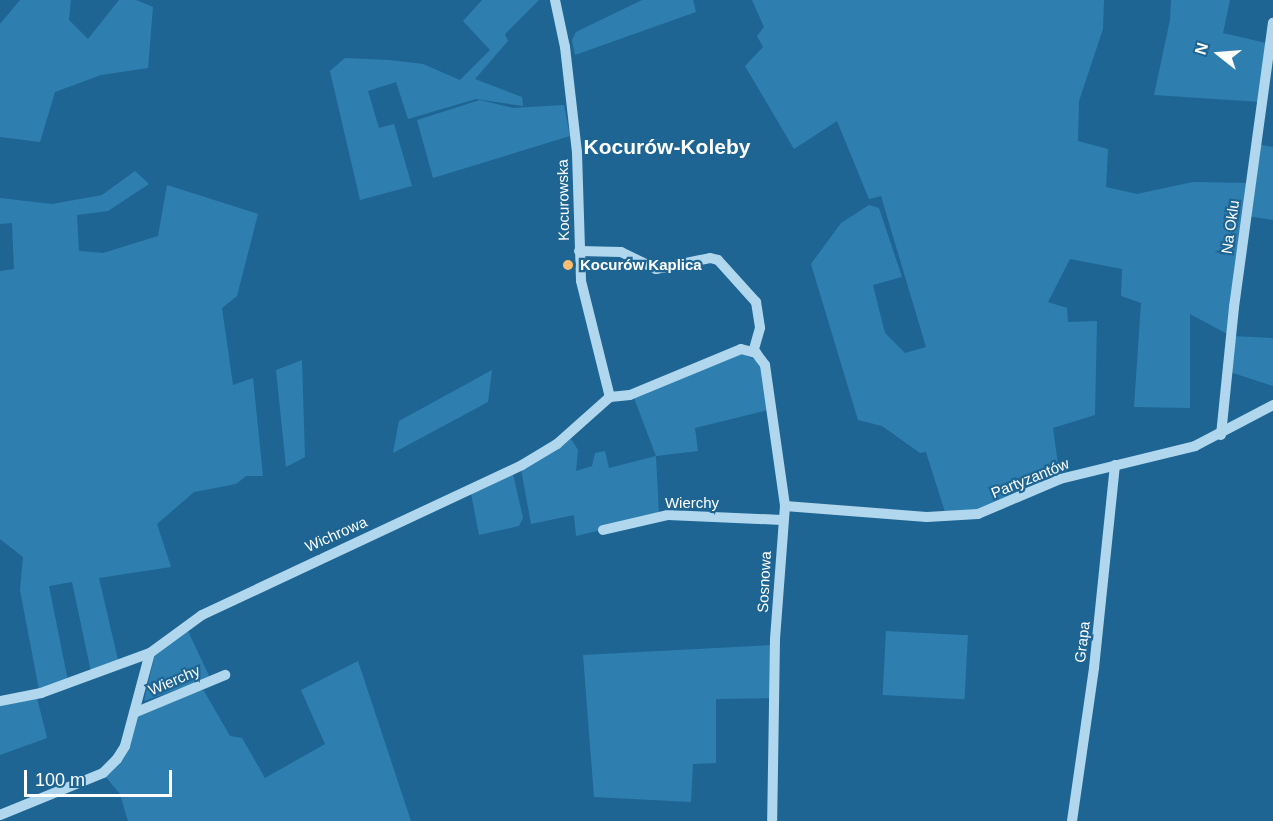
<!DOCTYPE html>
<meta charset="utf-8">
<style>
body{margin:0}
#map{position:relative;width:1273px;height:821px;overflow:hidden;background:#1e6594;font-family:Helvetica,sans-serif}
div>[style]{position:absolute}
.green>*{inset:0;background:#2e7fb0;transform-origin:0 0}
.minor>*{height:10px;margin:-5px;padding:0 5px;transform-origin:5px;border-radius:5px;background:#b1d7ee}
.dots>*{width:16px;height:16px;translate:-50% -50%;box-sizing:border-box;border:3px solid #1e6594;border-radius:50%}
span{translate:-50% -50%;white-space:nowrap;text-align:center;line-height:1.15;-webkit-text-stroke:4.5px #1e6594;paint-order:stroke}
.street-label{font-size:15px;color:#fff}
.poi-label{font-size:15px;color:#fff;font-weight:700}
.left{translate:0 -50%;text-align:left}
.district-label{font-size:21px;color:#fff;font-weight:700}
.north{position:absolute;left:1189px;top:24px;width:60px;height:60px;-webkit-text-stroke:4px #1e6594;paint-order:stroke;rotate:287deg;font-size:16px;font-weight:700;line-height:24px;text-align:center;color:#fff}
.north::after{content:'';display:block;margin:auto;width:21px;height:27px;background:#fff;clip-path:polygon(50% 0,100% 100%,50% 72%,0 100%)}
.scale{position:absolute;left:24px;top:770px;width:148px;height:27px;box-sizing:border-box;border:3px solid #fff;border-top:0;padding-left:8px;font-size:18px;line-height:21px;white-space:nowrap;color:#fff;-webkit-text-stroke:4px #1e6594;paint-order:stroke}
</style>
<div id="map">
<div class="green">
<i style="clip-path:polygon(20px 0,71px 0,69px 20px,88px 39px,119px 0,136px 0,153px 7px,148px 68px,101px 75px,55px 92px,40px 142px,0 137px,0 24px)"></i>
<i style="clip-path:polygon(482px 0,539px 0,505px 34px,508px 41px,475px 79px,522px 97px,523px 106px,476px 99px,408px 119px,396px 82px,368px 91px,379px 128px,394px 124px,412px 186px,360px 200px,330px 71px,345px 58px,389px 60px,423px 64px,460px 80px,490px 50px,463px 21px)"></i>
<i style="clip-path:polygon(642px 0,693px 0,696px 12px,575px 55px,572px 40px,576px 32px)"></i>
<i style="clip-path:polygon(752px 0,1104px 0,1103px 29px,1079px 101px,1078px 141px,1108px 149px,1106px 187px,1137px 194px,1193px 182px,1250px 183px,1256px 144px,1273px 147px,1273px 220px,1247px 216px,1232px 336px,1273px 338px,1273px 386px,1227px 371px,1231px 336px,1190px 314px,1190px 408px,1134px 407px,1141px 303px,1121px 296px,1122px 269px,1070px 259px,1048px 302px,1067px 308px,1068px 322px,1097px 321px,1095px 415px,1053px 428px,1060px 479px,985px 509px,945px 512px,926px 452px,920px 453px,882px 426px,858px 420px,811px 264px,841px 223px,869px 205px,879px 208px,902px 277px,873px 285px,885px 333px,905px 353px,926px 347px,881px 196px,869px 199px,837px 121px,794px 149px,745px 66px,763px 47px,757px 36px,764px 27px)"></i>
<i style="clip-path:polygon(1171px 0,1230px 0,1223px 33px,1270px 44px,1261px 102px,1154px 95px,1170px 20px)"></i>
<i style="clip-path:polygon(480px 100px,513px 108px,564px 105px,570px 136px,433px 178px,417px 120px)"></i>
<i style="clip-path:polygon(135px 171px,149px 184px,108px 211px,77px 215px,79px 251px,103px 253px,158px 236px,167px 185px,258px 214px,237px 296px,222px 308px,233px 385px,253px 378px,263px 476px,246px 476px,236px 484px,194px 492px,157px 524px,171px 567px,99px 578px,118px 660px,91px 672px,72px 582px,49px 586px,68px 681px,39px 690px,20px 590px,23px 557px,0 539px,0 271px,14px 269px,12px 223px,0 224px,0 198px,52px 204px,102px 195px)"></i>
<i style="clip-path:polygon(740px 353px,756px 360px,761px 369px,768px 410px,695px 428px,698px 451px,656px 456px,659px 516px,576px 536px,574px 515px,531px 524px,521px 469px,571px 439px,578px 450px,576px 471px,592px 466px,595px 453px,605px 451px,609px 468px,656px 456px,634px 398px)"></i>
<i style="clip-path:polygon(302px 360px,305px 457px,286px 467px,276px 370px)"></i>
<i style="clip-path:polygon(492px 370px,488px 402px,393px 453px,399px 421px)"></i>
<i style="clip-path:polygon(513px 474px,523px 518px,519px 526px,479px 535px,471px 493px)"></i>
<i style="clip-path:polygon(187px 629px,210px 678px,144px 701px,155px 654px)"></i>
<i style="left:886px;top:631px;width:82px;height:64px;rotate:3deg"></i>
<i style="clip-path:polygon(772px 645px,771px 698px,716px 699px,716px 763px,693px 764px,691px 802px,594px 797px,583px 655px)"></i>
<i style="clip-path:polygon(358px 661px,411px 821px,128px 821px,120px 794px,105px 776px,122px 759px,134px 713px,197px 689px,204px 691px,230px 736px,242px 738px,265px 778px,325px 744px,301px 690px)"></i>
<i style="clip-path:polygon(37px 698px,47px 738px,0 755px,0 705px)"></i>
</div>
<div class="minor">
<i style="left:555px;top:0;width:48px;rotate:78deg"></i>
<i style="left:565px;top:47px;width:107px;rotate:83.5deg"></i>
<i style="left:577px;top:153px;width:128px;rotate:88.2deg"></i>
<i style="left:581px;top:281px;width:120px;rotate:76deg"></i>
<i style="left:579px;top:251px;width:42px;rotate:1.4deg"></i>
<i style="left:621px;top:252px;width:39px;rotate:26deg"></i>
<i style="left:656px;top:269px;width:55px;rotate:-11.5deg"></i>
<i style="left:710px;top:258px;width:8px;rotate:14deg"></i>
<i style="left:718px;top:260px;width:57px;rotate:47.9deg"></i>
<i style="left:756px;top:302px;width:26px;rotate:81deg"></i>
<i style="left:760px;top:328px;width:25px;rotate:106deg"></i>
<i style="left:1221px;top:435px;width:129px;rotate:-84.2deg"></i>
<i style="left:1234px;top:307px;width:287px;rotate:-82.2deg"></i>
<i style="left:785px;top:506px;width:142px;rotate:4.4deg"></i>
<i style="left:927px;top:517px;width:51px;rotate:-3.4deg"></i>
<i style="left:978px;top:514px;width:89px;rotate:-23.1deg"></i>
<i style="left:1060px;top:479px;width:139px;rotate:-13.7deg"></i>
<i style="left:1195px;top:446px;width:88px;rotate:-27.7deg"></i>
<i style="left:603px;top:530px;width:67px;rotate:-13deg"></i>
<i style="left:668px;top:515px;width:114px;rotate:2.5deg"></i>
<i style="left:0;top:701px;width:42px;rotate:-11deg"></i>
<i style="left:41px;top:693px;width:116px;rotate:-20.2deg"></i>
<i style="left:134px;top:713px;width:99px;rotate:-22.7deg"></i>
<i style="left:0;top:815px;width:111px;rotate:-22.2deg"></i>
<i style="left:103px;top:773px;width:20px;rotate:-45deg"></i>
<i style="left:117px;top:759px;width:15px;rotate:-58deg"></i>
<i style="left:125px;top:746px;width:96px;rotate:-75deg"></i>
<i style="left:150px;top:653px;width:64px;rotate:-36.2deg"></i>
<i style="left:202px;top:615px;width:353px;rotate:-25.1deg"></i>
<i style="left:522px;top:465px;width:41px;rotate:-31deg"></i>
<i style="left:557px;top:444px;width:71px;rotate:-41.6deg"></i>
<i style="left:610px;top:397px;width:20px;rotate:-6deg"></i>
<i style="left:630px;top:395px;width:120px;rotate:-22.5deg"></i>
<i style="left:741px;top:349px;width:16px;rotate:15deg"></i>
<i style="left:756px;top:353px;width:15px;rotate:53deg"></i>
<i style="left:765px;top:365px;width:142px;rotate:81.9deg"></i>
<i style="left:785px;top:506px;width:134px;rotate:94.3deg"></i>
<i style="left:775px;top:640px;width:181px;rotate:90.9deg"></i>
<i style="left:1072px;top:821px;width:155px;rotate:-81.8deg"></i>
<i style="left:1094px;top:668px;width:204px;rotate:-84.1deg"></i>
</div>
<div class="dots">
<i style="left:568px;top:265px;background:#fdbd70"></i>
</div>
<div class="street-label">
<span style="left:563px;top:200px;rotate:-91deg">Kocurowska</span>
<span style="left:1230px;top:227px;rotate:-82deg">Na Oklu</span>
<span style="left:1030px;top:478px;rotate:-22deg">Partyzantów</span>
<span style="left:692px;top:503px">Wierchy</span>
<span style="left:336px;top:534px;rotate:-24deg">Wichrowa</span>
<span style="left:764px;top:582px;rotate:-87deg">Sosnowa</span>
<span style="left:1082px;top:642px;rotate:-83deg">Grapa</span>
<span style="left:174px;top:680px;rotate:-23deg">Wierchy</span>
</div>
<div class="poi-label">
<span class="left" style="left:580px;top:265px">Kocurów Kaplica</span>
</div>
<div class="district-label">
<span style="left:667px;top:147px">Kocurów-Koleby</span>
</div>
<div class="north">N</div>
<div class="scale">100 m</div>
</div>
